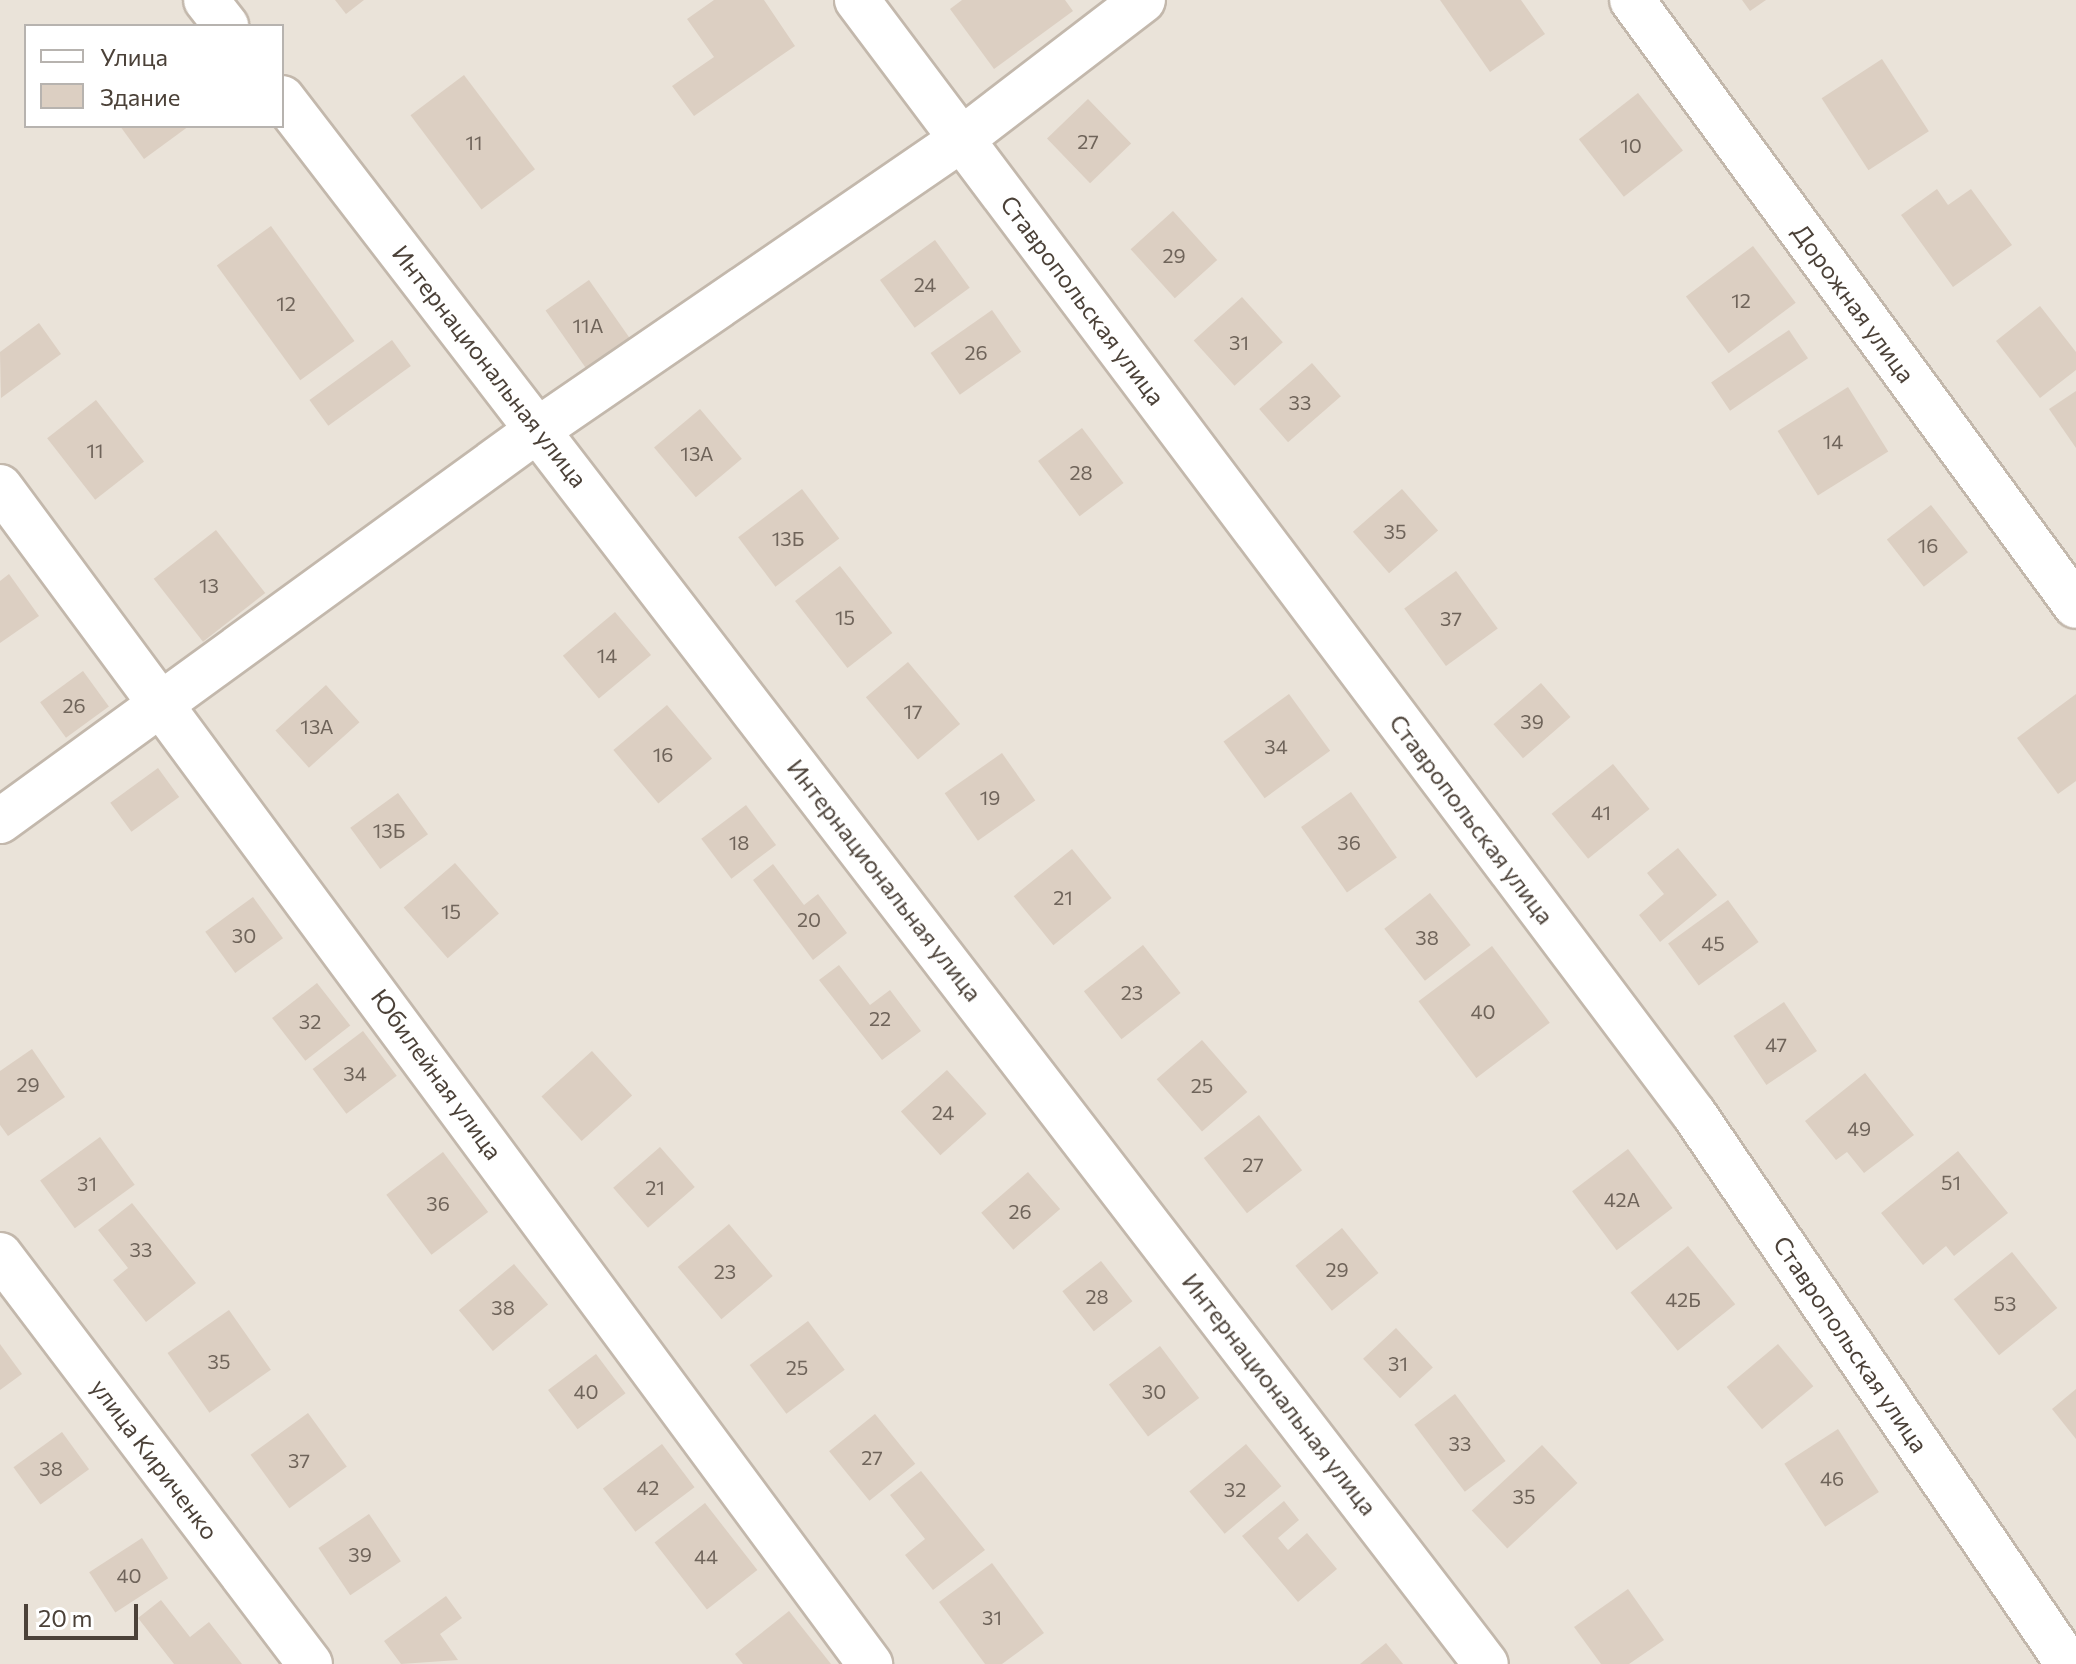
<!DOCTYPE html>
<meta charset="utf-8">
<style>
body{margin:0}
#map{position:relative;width:2076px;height:1664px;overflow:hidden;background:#f6f1eb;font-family:Commissioner,sans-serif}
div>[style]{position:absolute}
.residential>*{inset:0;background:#eae3d9}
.building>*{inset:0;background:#dccfc2;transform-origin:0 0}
.roads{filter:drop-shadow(2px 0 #c3b8ac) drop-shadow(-2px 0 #c3b8ac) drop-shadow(0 2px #c3b8ac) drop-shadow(0 -2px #c3b8ac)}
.minor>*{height:44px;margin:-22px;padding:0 22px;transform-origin:22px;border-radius:22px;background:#fff}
span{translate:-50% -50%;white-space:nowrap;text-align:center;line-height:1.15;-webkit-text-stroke:7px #fff;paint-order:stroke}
.number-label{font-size:20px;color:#6f645a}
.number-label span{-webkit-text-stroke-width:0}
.street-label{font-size:24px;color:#4b4138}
.legend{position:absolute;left:24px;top:24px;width:260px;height:104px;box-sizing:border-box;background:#fff;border:2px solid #b7b3af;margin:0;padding:10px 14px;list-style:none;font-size:24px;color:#4b4138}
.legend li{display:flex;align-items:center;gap:16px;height:40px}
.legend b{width:40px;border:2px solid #b7b3af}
.scale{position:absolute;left:24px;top:1604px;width:114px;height:36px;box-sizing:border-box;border:4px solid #4b4138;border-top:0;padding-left:10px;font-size:24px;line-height:28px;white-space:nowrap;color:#4b4138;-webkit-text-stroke:6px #fff;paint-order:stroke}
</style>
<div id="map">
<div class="residential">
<i style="clip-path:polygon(evenodd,0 0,2076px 0,2076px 1664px,0 1664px,0 0,26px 26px,282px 26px,282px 126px,26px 126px,26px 26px)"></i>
</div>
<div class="building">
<i style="clip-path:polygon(335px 0,364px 0,346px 14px)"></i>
<i style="clip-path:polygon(714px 0,764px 0,795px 46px,694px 116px,672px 86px,714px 57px,687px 19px)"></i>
<i style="clip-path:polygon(962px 0,1065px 0,1073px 11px,994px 69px,950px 9px)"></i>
<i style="clip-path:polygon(1440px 0,1521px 0,1545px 34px,1490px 72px)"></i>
<i style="clip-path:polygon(1742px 0,1766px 0,1750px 11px)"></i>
<i style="left:1882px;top:59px;width:86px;height:72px;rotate:57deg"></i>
<i style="left:464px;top:75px;width:118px;height:67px;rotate:53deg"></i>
<i style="left:1638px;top:93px;width:73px;height:75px;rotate:52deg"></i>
<i style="left:1088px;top:99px;width:62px;height:57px;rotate:46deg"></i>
<i style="clip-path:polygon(120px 126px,189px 126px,144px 159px)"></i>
<i style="clip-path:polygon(1937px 189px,1948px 205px,1971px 189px,2012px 245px,1953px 287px,1901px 215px)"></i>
<i style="left:1173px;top:211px;width:66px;height:57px;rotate:48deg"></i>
<i style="left:271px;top:226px;width:142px;height:67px;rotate:54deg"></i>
<i style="left:935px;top:240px;width:59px;height:68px;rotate:54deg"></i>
<i style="left:1753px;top:246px;width:71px;height:84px;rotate:53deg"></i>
<i style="left:589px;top:280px;width:72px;height:53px;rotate:55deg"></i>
<i style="left:1242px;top:297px;width:61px;height:65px;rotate:48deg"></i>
<i style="clip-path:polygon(2040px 306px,2076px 352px,2076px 370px,2040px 398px,1996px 341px)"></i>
<i style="left:992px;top:310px;width:51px;height:75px;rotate:55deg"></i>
<i style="clip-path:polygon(39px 323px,61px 354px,1px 398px,0 352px)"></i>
<i style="left:1789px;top:330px;width:34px;height:94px;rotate:56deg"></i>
<i style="left:392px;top:340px;width:32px;height:102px;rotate:54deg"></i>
<i style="left:1312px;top:363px;width:44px;height:70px;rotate:49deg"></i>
<i style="left:1848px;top:387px;width:76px;height:83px;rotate:58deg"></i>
<i style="clip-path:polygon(2076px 391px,2076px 448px,2049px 409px)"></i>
<i style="left:96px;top:400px;width:78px;height:62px;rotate:52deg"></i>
<i style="left:700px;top:409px;width:65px;height:60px;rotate:50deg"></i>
<i style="left:1082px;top:428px;width:69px;height:55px;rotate:53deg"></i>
<i style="left:802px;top:489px;width:62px;height:80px;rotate:53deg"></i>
<i style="left:1402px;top:489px;width:55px;height:65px;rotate:49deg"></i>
<i style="left:1931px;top:505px;width:60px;height:56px;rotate:52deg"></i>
<i style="left:216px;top:530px;width:80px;height:79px;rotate:52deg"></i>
<i style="left:840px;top:566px;width:85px;height:57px;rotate:52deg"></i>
<i style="left:1456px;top:571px;width:71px;height:64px;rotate:54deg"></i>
<i style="clip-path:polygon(9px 574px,39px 616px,0 643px,0 581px)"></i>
<i style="left:615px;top:612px;width:56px;height:68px;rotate:50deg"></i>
<i style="left:908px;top:662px;width:81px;height:55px;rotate:50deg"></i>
<i style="left:83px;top:671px;width:44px;height:53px;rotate:54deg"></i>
<i style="left:1541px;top:683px;width:45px;height:63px;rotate:49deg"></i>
<i style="left:326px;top:685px;width:50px;height:68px;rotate:48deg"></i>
<i style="left:1289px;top:694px;width:70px;height:81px;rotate:54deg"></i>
<i style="clip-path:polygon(2076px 694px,2076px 781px,2058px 794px,2017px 738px)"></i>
<i style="left:667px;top:705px;width:70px;height:70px;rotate:50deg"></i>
<i style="left:1002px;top:753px;width:58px;height:70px;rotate:55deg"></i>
<i style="left:1613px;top:764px;width:58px;height:79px;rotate:51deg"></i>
<i style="left:158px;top:768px;width:36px;height:59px;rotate:54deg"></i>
<i style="left:1351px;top:792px;width:80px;height:61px;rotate:55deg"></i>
<i style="left:398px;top:793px;width:51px;height:59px;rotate:54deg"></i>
<i style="left:746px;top:805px;width:50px;height:56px;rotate:53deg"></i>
<i style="clip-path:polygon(1678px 848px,1717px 895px,1660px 942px,1639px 915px,1664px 894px,1647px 873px)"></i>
<i style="left:1072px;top:849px;width:63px;height:75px;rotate:51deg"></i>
<i style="left:455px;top:863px;width:67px;height:68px;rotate:49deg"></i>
<i style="clip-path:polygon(773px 864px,804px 905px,818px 894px,847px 933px,813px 960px,753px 880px)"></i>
<i style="left:1430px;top:893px;width:66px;height:58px;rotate:52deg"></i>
<i style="left:253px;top:897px;width:51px;height:59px;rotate:54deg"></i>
<i style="left:1728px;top:900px;width:52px;height:74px;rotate:54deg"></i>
<i style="left:1143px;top:945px;width:61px;height:75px;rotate:52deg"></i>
<i style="left:1492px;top:946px;width:96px;height:92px;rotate:53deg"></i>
<i style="clip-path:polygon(839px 965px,870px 1005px,890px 990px,921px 1031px,882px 1060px,819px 980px)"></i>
<i style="left:317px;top:983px;width:54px;height:57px;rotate:52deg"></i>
<i style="left:1784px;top:1002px;width:59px;height:61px;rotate:56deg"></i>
<i style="left:363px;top:1031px;width:56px;height:63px;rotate:53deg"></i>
<i style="left:1202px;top:1040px;width:69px;height:60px;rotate:49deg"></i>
<i style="clip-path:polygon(32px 1049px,65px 1097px,8px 1136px,0 1125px,0 1071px)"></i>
<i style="left:592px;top:1051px;width:60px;height:68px;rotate:48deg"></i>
<i style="left:947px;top:1070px;width:59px;height:62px;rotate:48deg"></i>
<i style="clip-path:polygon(1865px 1073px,1914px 1135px,1864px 1173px,1847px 1152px,1836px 1160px,1805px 1121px)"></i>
<i style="left:1259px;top:1115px;width:70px;height:70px;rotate:52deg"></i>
<i style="left:100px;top:1137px;width:59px;height:74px;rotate:54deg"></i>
<i style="left:660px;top:1147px;width:53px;height:62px;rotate:49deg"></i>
<i style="left:1628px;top:1149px;width:74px;height:70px;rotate:53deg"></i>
<i style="clip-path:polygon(1958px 1151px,2008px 1213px,1954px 1256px,1946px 1246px,1923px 1265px,1881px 1213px)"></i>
<i style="left:443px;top:1152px;width:75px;height:71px;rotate:53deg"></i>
<i style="left:1028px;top:1172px;width:49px;height:62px;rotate:49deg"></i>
<i style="clip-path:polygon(132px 1203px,196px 1283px,146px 1322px,113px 1280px,128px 1268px,98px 1230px)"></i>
<i style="left:729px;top:1224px;width:68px;height:67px;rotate:50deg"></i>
<i style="left:1342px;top:1228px;width:58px;height:60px;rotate:51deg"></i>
<i style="left:1688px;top:1246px;width:75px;height:74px;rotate:51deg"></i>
<i style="left:2012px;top:1252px;width:72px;height:75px;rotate:51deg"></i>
<i style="left:1101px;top:1261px;width:51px;height:49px;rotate:52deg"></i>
<i style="left:514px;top:1264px;width:53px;height:72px;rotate:50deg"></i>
<i style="left:229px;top:1310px;width:73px;height:75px;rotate:55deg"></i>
<i style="left:808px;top:1321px;width:61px;height:73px;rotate:53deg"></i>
<i style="left:1396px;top:1328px;width:54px;height:45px;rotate:47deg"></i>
<i style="clip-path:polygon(0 1344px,22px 1374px,0 1390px)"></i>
<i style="left:1778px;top:1344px;width:55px;height:67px;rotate:50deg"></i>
<i style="left:1160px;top:1346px;width:65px;height:64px;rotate:53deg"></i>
<i style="left:596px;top:1354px;width:49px;height:60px;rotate:53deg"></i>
<i style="clip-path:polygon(2076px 1389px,2076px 1439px,2052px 1409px)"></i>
<i style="left:1455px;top:1394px;width:84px;height:51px;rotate:53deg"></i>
<i style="left:308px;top:1413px;width:66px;height:71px;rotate:54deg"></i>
<i style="left:875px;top:1414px;width:64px;height:59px;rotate:51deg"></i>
<i style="left:1838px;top:1429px;width:75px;height:64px;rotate:57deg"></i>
<i style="left:62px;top:1432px;width:46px;height:60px;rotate:54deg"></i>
<i style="left:662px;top:1444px;width:54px;height:74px;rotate:53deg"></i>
<i style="left:1246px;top:1444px;width:55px;height:74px;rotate:50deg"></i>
<i style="left:1542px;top:1445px;width:52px;height:96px;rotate:47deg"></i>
<i style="clip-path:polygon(921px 1471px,985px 1550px,933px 1590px,905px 1555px,925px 1539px,890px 1495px)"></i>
<i style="clip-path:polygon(1284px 1501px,1299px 1520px,1278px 1538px,1288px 1550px,1307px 1533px,1337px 1569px,1298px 1602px,1242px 1536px)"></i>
<i style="left:705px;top:1503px;width:85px;height:64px;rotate:52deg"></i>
<i style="left:369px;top:1514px;width:57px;height:61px;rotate:56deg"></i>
<i style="left:142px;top:1538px;width:48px;height:63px;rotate:57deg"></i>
<i style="clip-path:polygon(992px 1563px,1044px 1633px,1002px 1664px,985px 1664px,939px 1602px)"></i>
<i style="clip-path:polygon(1628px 1589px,1664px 1640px,1629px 1664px,1601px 1664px,1574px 1627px)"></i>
<i style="clip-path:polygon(446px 1596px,462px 1618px,440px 1634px,458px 1660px,401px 1664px,384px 1641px)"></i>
<i style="clip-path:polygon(161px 1600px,190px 1637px,209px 1622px,242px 1664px,174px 1664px,138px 1618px)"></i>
<i style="clip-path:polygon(789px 1611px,831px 1664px,743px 1664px,735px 1654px)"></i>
<i style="clip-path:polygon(1386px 1643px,1403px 1664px,1360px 1664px)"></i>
</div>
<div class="roads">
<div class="minor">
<i style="left:206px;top:0;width:33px;rotate:52deg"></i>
<i style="left:857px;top:0;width:1393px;rotate:53.08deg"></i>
<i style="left:1694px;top:1114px;width:654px;rotate:55.78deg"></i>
<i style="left:1632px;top:0;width:751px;rotate:53.77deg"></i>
<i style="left:282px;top:98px;width:1975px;rotate:52.45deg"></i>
<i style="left:0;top:487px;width:1464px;rotate:53.53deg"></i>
<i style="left:0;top:821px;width:666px;rotate:-36.03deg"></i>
<i style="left:539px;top:429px;width:513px;rotate:-34.43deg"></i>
<i style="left:962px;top:139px;width:228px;rotate:-37.5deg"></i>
<i style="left:0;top:1255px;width:513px;rotate:52.84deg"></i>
</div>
</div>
<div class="number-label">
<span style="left:1088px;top:141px">27</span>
<span style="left:474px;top:142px">11</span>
<span style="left:1631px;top:145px">10</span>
<span style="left:1174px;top:255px">29</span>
<span style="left:925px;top:284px">24</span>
<span style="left:1741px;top:300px">12</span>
<span style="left:286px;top:303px">12</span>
<span style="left:588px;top:325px">11А</span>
<span style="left:1239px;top:342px">31</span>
<span style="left:976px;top:352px">26</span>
<span style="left:1300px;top:402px">33</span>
<span style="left:1833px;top:441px">14</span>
<span style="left:95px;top:450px">11</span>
<span style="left:697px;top:453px">13А</span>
<span style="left:1081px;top:472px">28</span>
<span style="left:1395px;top:531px">35</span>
<span style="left:788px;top:538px">13Б</span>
<span style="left:1928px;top:545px">16</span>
<span style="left:209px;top:585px">13</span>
<span style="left:845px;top:617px">15</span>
<span style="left:1451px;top:618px">37</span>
<span style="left:607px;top:655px">14</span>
<span style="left:74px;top:705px">26</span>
<span style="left:913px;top:711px">17</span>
<span style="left:1532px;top:721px">39</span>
<span style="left:317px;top:726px">13А</span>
<span style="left:1276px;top:746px">34</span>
<span style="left:663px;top:754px">16</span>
<span style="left:990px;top:797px">19</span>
<span style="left:1601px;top:812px">41</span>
<span style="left:389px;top:830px">13Б</span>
<span style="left:739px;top:842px">18</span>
<span style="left:1349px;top:842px">36</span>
<span style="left:1063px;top:897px">21</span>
<span style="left:451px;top:911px">15</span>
<span style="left:809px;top:919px">20</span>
<span style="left:244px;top:935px">30</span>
<span style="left:1427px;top:937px">38</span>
<span style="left:1713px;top:943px">45</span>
<span style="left:1132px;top:992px">23</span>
<span style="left:1483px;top:1011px">40</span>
<span style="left:880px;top:1018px">22</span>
<span style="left:310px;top:1021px">32</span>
<span style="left:1776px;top:1044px">47</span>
<span style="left:355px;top:1073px">34</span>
<span style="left:28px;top:1084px">29</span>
<span style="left:1202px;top:1085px">25</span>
<span style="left:943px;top:1112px">24</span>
<span style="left:1859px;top:1128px">49</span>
<span style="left:1253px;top:1164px">27</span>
<span style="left:1951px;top:1182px">51</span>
<span style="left:87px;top:1183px">31</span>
<span style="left:655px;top:1187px">21</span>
<span style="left:1622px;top:1199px">42А</span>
<span style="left:438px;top:1203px">36</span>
<span style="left:1020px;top:1211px">26</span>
<span style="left:141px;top:1249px">33</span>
<span style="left:1337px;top:1269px">29</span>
<span style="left:725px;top:1271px">23</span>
<span style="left:1097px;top:1296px">28</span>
<span style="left:1683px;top:1299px">42Б</span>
<span style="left:2005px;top:1303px">53</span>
<span style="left:503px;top:1307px">38</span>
<span style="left:219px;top:1361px">35</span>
<span style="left:1398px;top:1363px">31</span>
<span style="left:797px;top:1367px">25</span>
<span style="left:586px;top:1391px">40</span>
<span style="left:1154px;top:1391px">30</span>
<span style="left:1460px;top:1443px">33</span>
<span style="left:872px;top:1457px">27</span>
<span style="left:299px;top:1460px">37</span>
<span style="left:51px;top:1468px">38</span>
<span style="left:1832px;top:1478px">46</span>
<span style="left:648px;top:1487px">42</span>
<span style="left:1235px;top:1489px">32</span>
<span style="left:1524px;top:1496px">35</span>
<span style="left:360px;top:1554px">39</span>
<span style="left:706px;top:1556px">44</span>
<span style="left:129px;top:1575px">40</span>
<span style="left:992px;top:1617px">31</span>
</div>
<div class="street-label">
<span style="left:1083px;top:300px;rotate:53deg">Ставропольская улица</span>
<span style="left:1854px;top:303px;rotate:54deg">Дорожная улица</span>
<span style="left:490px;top:366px;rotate:52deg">Интернациональная улица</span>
<span style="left:1472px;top:819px;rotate:53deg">Ставропольская улица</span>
<span style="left:885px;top:880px;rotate:52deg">Интернациональная улица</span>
<span style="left:437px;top:1074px;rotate:54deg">Юбилейная улица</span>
<span style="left:1851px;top:1344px;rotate:56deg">Ставропольская улица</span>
<span style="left:1280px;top:1394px;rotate:52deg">Интернациональная улица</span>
<span style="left:155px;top:1459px;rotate:53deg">улица Кириченко</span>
</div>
<ul class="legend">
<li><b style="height:10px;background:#fff"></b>Улица</li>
<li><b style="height:22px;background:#dccfc2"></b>Здание</li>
</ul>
<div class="scale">20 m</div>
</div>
